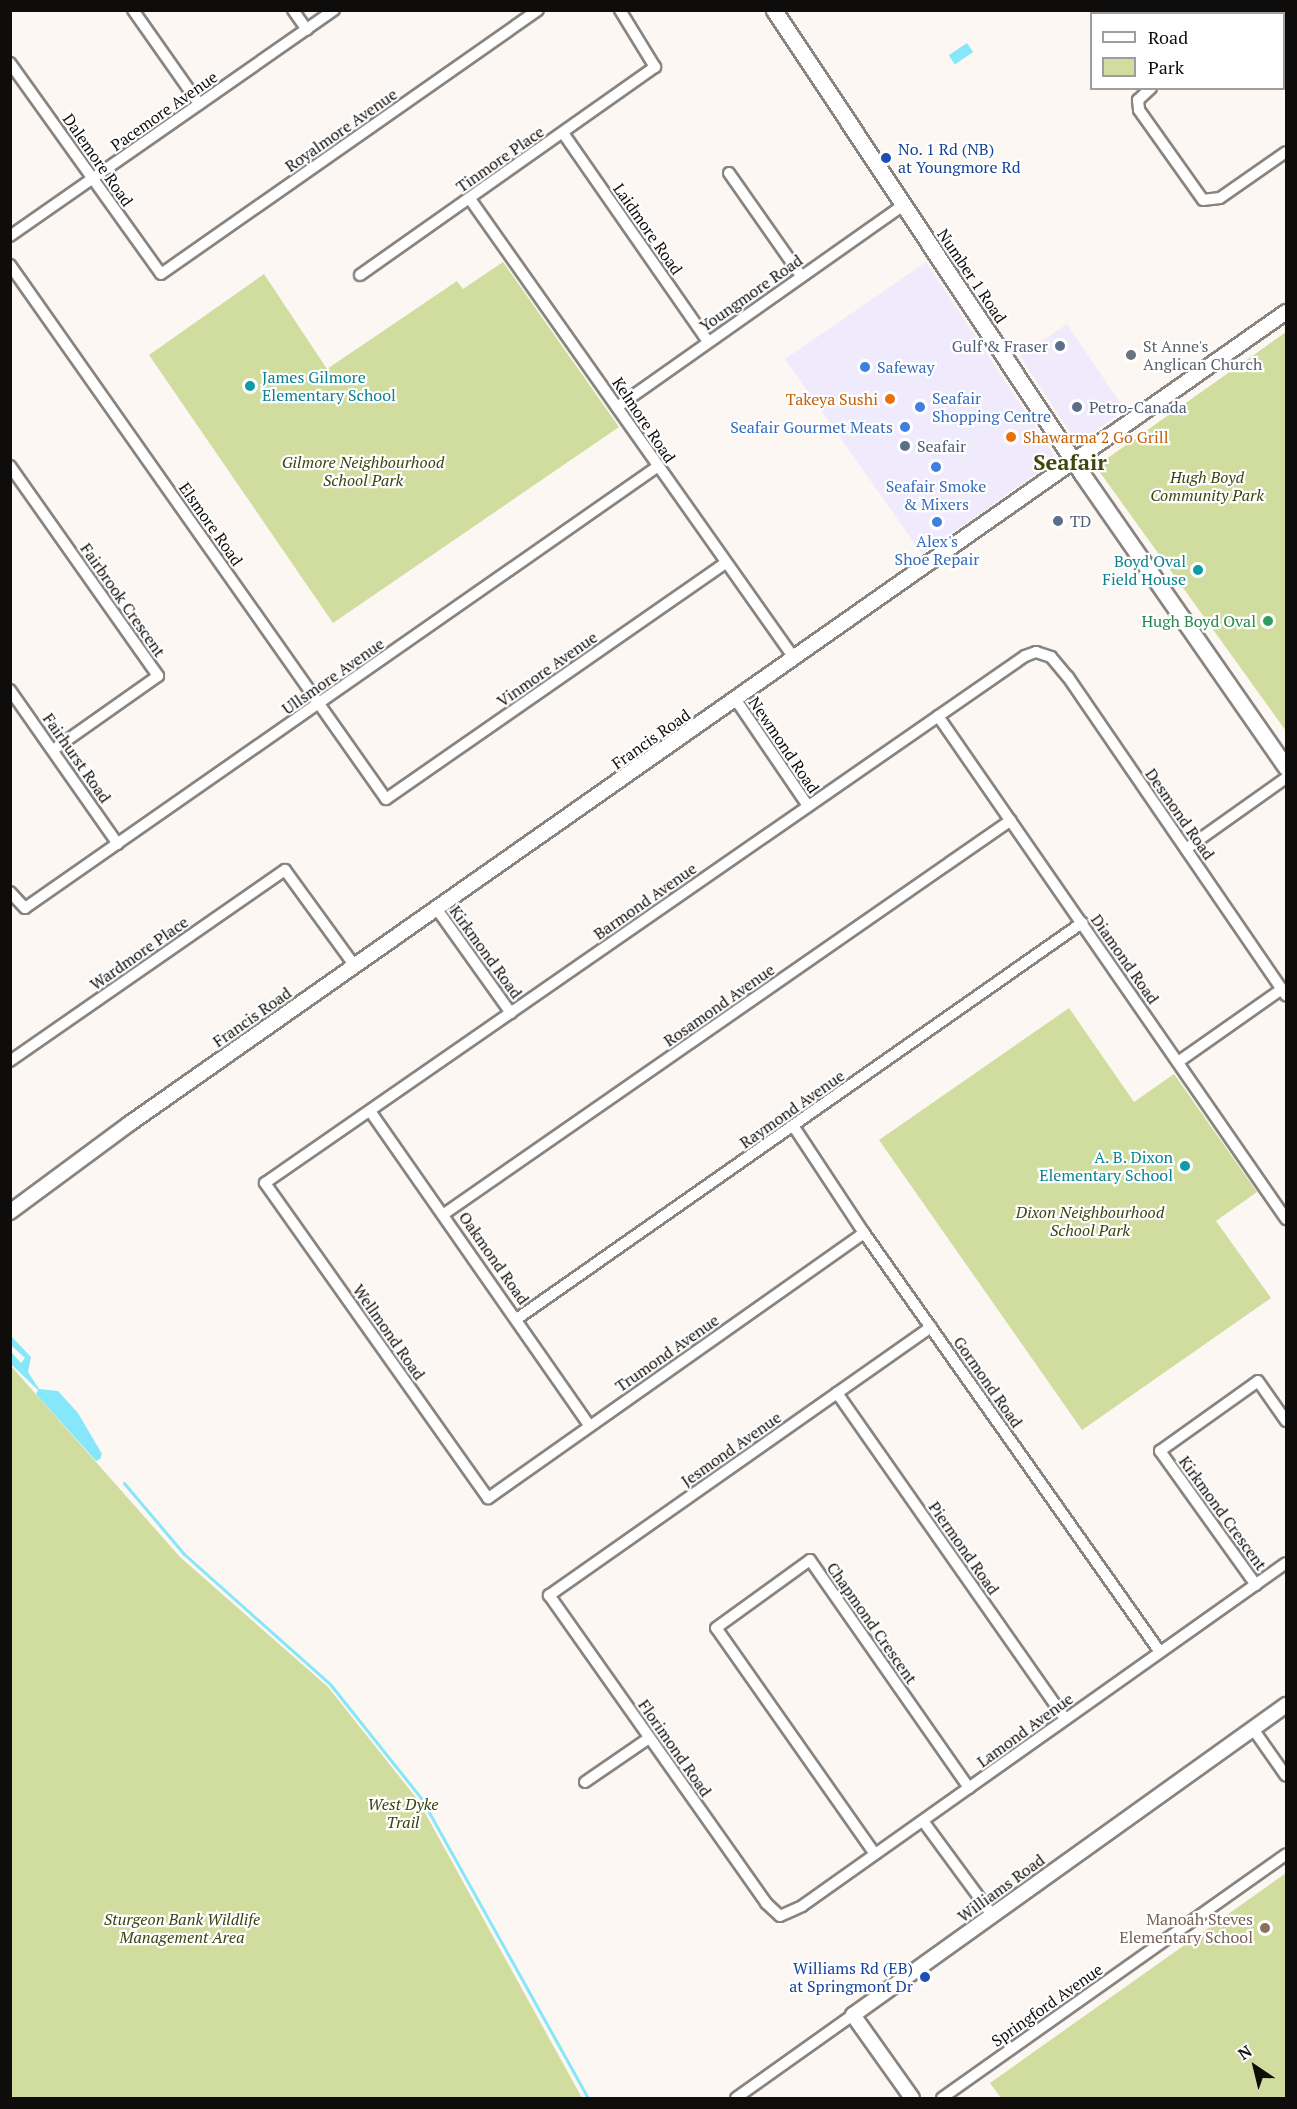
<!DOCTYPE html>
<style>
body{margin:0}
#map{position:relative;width:1297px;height:2109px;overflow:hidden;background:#fcf7f2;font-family:"PT Serif",serif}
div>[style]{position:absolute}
.commercial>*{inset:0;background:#efebfd}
.green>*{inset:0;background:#d1dd9f}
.water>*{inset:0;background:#85e7f9;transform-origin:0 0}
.stream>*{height:3px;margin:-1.5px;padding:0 1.5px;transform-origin:1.5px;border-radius:1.5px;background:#85e7f9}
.roads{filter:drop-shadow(2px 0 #898480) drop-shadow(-2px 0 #898480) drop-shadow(0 2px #898480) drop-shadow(0 -2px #898480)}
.minor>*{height:10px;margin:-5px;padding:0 5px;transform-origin:5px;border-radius:5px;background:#fff}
.tertiary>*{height:14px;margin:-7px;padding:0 7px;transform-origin:7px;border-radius:7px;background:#fff}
.secondary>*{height:15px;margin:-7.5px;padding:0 7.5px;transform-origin:7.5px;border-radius:7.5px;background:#fff}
.dots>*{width:16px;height:16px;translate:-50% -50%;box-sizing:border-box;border:3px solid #fff;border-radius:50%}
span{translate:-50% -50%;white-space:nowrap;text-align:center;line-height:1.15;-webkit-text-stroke:4.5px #fff;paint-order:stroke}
.street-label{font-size:16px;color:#0f0d0c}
.transit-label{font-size:16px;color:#164399}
.left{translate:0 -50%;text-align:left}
.right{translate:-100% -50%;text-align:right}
.service-label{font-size:16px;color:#4e5e75}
.worship-label{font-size:16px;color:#5b616d}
.shop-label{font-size:16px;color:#366cbe}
.culture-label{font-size:16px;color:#0d838f}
.food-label{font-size:16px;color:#c56008}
.park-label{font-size:16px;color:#3c430c;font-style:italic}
.leisure-label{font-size:16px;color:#27864d}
.education-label{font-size:16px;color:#785e54}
.district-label{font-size:22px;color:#40470c;font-weight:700}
.frame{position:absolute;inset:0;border:12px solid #0f0d0c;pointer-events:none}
.legend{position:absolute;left:1090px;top:12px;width:195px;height:78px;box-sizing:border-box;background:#fff;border:2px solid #9f9e9e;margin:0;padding:8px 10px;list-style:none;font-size:18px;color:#0f0d0c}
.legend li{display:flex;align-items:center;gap:12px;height:30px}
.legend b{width:30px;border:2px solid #9f9e9e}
.north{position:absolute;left:1225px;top:2037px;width:60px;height:60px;-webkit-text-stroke:4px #fff;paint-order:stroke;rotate:325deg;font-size:16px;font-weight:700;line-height:24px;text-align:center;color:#0f0d0c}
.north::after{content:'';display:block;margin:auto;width:21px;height:27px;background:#0f0d0c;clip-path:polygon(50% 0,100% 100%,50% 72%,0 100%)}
</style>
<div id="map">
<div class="commercial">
<i style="clip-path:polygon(926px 262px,1054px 455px,1053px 462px,922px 554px,785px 359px)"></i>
<i style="clip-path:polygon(1067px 324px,1125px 410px,1081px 441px,1074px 438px,1020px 356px)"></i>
</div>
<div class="green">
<i style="clip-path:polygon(503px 262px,619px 427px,333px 623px,149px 355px,264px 274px,327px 369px,457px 281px,463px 289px)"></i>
<i style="clip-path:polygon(1286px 332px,1286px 731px,1099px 471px,1105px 460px)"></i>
<i style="clip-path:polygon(1069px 1008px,1134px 1102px,1174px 1074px,1257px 1192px,1216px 1221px,1271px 1298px,1082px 1430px,879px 1140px)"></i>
<i style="clip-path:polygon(11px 1366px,180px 1557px,328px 1687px,418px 1800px,582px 2098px,11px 2098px)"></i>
<i style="clip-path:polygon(1286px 1873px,1286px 2098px,1001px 2098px,990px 2083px)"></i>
</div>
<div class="water">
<i style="left:967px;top:43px;width:11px;height:22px;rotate:56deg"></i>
<i style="clip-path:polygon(11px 1336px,31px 1357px,28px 1372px,39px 1389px,58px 1391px,78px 1413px,102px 1454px,100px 1459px,96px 1461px,36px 1394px,38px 1390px,11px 1364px,11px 1352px,21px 1363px,25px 1358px,11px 1345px)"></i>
</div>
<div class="stream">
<i style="left:124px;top:1483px;width:93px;rotate:49.8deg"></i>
<i style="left:184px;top:1554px;width:195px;rotate:41.7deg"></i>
<i style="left:330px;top:1684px;width:146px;rotate:51.4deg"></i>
<i style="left:421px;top:1798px;width:343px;rotate:60.9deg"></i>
</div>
<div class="roads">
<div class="minor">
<i style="left:133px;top:10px;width:115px;rotate:54.9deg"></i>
<i style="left:293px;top:10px;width:24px;rotate:55deg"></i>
<i style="left:1258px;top:14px;width:6px;rotate:-45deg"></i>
<i style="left:10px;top:63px;width:259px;rotate:54.4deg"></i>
<i style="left:161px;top:274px;width:460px;rotate:-35deg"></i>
<i style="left:1151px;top:88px;width:18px;rotate:137deg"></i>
<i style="left:1138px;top:100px;width:10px;rotate:84deg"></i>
<i style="left:1139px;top:110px;width:110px;rotate:54.6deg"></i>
<i style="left:1203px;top:200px;width:17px;rotate:-7deg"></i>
<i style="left:1220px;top:198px;width:80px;rotate:-34.9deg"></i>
<i style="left:563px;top:133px;width:254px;rotate:55.2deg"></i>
<i style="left:729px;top:173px;width:126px;rotate:55deg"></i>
<i style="left:470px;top:199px;width:562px;rotate:54.78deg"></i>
<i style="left:10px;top:236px;width:395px;rotate:-34.9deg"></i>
<i style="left:10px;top:265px;width:653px;rotate:54.85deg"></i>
<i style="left:386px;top:799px;width:413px;rotate:-34.8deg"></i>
<i style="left:360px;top:275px;width:361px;rotate:-35.2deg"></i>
<i style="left:655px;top:67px;width:67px;rotate:-121.6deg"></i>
<i style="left:617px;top:407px;width:350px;rotate:-35.2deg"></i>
<i style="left:10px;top:466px;width:257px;rotate:54.8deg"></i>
<i style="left:158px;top:676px;width:128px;rotate:144.8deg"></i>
<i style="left:10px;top:690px;width:188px;rotate:55deg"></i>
<i style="left:736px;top:700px;width:128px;rotate:55.8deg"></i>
<i style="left:938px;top:716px;width:612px;rotate:55.32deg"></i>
<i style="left:1186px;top:849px;width:123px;rotate:-35.4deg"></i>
<i style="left:10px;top:892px;width:22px;rotate:47deg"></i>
<i style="left:25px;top:908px;width:771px;rotate:-34.91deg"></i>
<i style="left:436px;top:908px;width:129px;rotate:54.5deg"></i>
<i style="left:10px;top:1061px;width:335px;rotate:-34.8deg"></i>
<i style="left:285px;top:870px;width:117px;rotate:54deg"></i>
<i style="left:1178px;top:1062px;width:127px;rotate:-35.1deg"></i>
<i style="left:370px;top:1111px;width:384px;rotate:55.1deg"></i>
<i style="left:794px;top:1127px;width:127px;rotate:56.6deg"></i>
<i style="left:864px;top:1233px;width:513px;rotate:54.76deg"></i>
<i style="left:444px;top:1214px;width:690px;rotate:-34.79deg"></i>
<i style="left:864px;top:1233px;width:460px;rotate:144.8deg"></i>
<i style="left:488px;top:1498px;width:386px;rotate:-125.3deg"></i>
<i style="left:265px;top:1183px;width:925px;rotate:-34.74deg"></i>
<i style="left:1025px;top:656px;width:12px;rotate:-20deg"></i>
<i style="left:1036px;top:652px;width:16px;rotate:18deg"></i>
<i style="left:1051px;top:657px;width:26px;rotate:50deg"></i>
<i style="left:1068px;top:677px;width:386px;rotate:55.6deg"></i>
<i style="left:518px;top:1318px;width:689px;rotate:-35.01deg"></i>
<i style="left:931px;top:1327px;width:467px;rotate:144.9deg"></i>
<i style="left:549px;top:1595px;width:377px;rotate:54.8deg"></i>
<i style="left:766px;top:1903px;width:19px;rotate:43deg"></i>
<i style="left:780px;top:1916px;width:24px;rotate:-24deg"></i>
<i style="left:802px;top:1906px;width:593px;rotate:-35.32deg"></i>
<i style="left:837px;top:1393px;width:398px;rotate:55deg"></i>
<i style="left:1256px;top:1585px;width:165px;rotate:-125.6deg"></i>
<i style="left:1160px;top:1451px;width:120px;rotate:-35.5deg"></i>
<i style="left:1258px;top:1381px;width:49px;rotate:55deg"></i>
<i style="left:1253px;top:1729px;width:57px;rotate:54.9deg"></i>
<i style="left:585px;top:1782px;width:78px;rotate:-34.5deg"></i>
<i style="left:923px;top:1821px;width:117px;rotate:53.7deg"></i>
<i style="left:875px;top:1854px;width:276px;rotate:-125.1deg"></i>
<i style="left:716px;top:1628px;width:116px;rotate:-35.9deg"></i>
<i style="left:810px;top:1560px;width:278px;rotate:55.1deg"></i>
<i style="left:736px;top:2098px;width:143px;rotate:-35.4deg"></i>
<i style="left:942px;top:2098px;width:422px;rotate:-35.3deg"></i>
</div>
<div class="tertiary">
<i style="left:10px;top:1212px;width:148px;rotate:-36.5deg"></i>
<i style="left:129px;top:1124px;width:1414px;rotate:-35.06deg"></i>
<i style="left:912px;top:2098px;width:102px;rotate:-125.4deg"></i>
<i style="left:853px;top:2015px;width:533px;rotate:-35.6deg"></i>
</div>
<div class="secondary">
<i style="left:774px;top:10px;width:557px;rotate:56.42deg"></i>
<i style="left:1082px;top:474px;width:357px;rotate:55.2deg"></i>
</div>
</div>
<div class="dots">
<i style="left:886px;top:158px;background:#1a4fb4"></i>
<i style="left:1060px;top:346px;background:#5c6f8a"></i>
<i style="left:1131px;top:355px;background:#6b7280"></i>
<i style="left:865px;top:367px;background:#3f7fe0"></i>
<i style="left:250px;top:386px;background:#0f9aa8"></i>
<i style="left:890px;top:399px;background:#e8710a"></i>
<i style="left:920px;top:407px;background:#3f7fe0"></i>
<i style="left:1077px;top:407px;background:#5c6f8a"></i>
<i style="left:905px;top:427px;background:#3f7fe0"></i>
<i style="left:1011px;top:437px;background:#e8710a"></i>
<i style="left:905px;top:446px;background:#5c6f8a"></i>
<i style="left:936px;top:467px;background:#3f7fe0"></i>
<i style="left:1058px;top:521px;background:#5c6f8a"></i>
<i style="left:937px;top:522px;background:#3f7fe0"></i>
<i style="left:1198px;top:570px;background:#0f9aa8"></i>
<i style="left:1268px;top:621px;background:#2e9e5b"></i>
<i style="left:1185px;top:1166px;background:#0f9aa8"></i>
<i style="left:1265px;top:1928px;background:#8d6e63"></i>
<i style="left:925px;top:1977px;background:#1a4fb4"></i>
</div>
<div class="street-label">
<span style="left:164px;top:111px;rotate:-35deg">Pacemore Avenue</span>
<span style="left:341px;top:130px;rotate:-35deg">Royalmore Avenue</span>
<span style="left:500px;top:159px;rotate:-35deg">Tinmore Place</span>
<span style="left:98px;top:160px;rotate:55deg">Dalemore Road</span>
<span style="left:648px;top:229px;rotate:55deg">Laidmore Road</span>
<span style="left:972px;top:276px;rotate:56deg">Number 1 Road</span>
<span style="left:751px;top:293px;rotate:-35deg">Youngmore Road</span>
<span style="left:644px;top:420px;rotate:56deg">Kelmore Road</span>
<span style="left:211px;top:524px;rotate:55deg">Elsmore Road</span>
<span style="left:123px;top:600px;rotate:55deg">Fairbrook Crescent</span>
<span style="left:547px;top:669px;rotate:-35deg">Vinmore Avenue</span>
<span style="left:333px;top:676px;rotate:-35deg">Ullsmore Avenue</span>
<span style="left:651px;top:739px;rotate:-35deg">Francis Road</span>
<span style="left:784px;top:745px;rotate:56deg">Newmond Road</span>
<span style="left:77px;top:758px;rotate:55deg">Fairhurst Road</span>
<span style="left:1180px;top:814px;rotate:55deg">Desmond Road</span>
<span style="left:645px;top:901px;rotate:-35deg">Barmond Avenue</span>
<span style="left:486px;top:952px;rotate:54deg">Kirkmond Road</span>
<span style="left:139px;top:953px;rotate:-35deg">Wardmore Place</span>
<span style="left:1125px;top:959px;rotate:55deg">Diamond Road</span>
<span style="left:719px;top:1005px;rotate:-35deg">Rosamond Avenue</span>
<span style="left:252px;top:1017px;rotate:-35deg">Francis Road</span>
<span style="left:792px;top:1109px;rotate:-35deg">Raymond Avenue</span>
<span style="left:494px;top:1258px;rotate:55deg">Oakmond Road</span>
<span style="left:389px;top:1332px;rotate:55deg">Wellmond Road</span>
<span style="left:667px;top:1353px;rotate:-35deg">Trumond Avenue</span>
<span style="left:988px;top:1382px;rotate:55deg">Gormond Road</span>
<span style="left:731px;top:1449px;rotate:-35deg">Jesmond Avenue</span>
<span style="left:1223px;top:1513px;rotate:54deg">Kirkmond Crescent</span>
<span style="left:964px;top:1548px;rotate:55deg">Piermond Road</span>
<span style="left:872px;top:1623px;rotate:55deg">Chapmond Crescent</span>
<span style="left:1025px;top:1730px;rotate:-36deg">Lamond Avenue</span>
<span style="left:675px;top:1748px;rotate:55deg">Florimond Road</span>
<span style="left:1001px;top:1888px;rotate:-36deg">Williams Road</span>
<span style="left:1047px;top:2005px;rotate:-35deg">Springford Avenue</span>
</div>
<div class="transit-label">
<span class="left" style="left:898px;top:158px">No. 1 Rd (NB)<br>at Youngmore Rd</span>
<span class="right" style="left:913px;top:1977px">Williams Rd (EB)<br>at Springmont Dr</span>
</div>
<div class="service-label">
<span class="right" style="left:1048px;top:346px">Gulf &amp; Fraser</span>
<span class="left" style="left:1089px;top:407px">Petro-Canada</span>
<span class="left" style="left:917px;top:446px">Seafair</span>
<span class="left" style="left:1070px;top:521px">TD</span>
</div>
<div class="worship-label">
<span class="left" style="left:1143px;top:355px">St Anne's<br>Anglican Church</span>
</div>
<div class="shop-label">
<span class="left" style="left:877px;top:367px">Safeway</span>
<span class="left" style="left:932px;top:407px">Seafair<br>Shopping Centre</span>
<span class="right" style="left:893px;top:427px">Seafair Gourmet Meats</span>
<span style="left:936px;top:495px">Seafair Smoke<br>&amp; Mixers</span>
<span style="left:937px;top:550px">Alex's<br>Shoe Repair</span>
</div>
<div class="culture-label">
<span class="left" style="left:262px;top:386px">James Gilmore<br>Elementary School</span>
<span class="right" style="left:1186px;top:570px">Boyd Oval<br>Field House</span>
<span class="right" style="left:1173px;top:1166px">A. B. Dixon<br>Elementary School</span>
</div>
<div class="food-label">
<span class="right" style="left:878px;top:399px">Takeya Sushi</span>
<span class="left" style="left:1023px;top:437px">Shawarma 2 Go Grill</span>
</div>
<div class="park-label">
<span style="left:363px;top:471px">Gilmore Neighbourhood<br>School Park</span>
<span style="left:1207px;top:486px">Hugh Boyd<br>Community Park</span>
<span style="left:1090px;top:1221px">Dixon Neighbourhood<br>School Park</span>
<span style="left:403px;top:1813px">West Dyke<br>Trail</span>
<span style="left:182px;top:1928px">Sturgeon Bank Wildlife<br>Management Area</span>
</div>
<div class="leisure-label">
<span class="right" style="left:1256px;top:621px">Hugh Boyd Oval</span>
</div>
<div class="education-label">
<span class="right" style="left:1253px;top:1928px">Manoah Steves<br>Elementary School</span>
</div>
<div class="district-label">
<span style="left:1070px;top:462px">Seafair</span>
</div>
<div class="frame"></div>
<ul class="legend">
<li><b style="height:8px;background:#fff"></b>Road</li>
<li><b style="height:16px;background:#d1dd9f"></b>Park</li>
</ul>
<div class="north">N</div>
</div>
